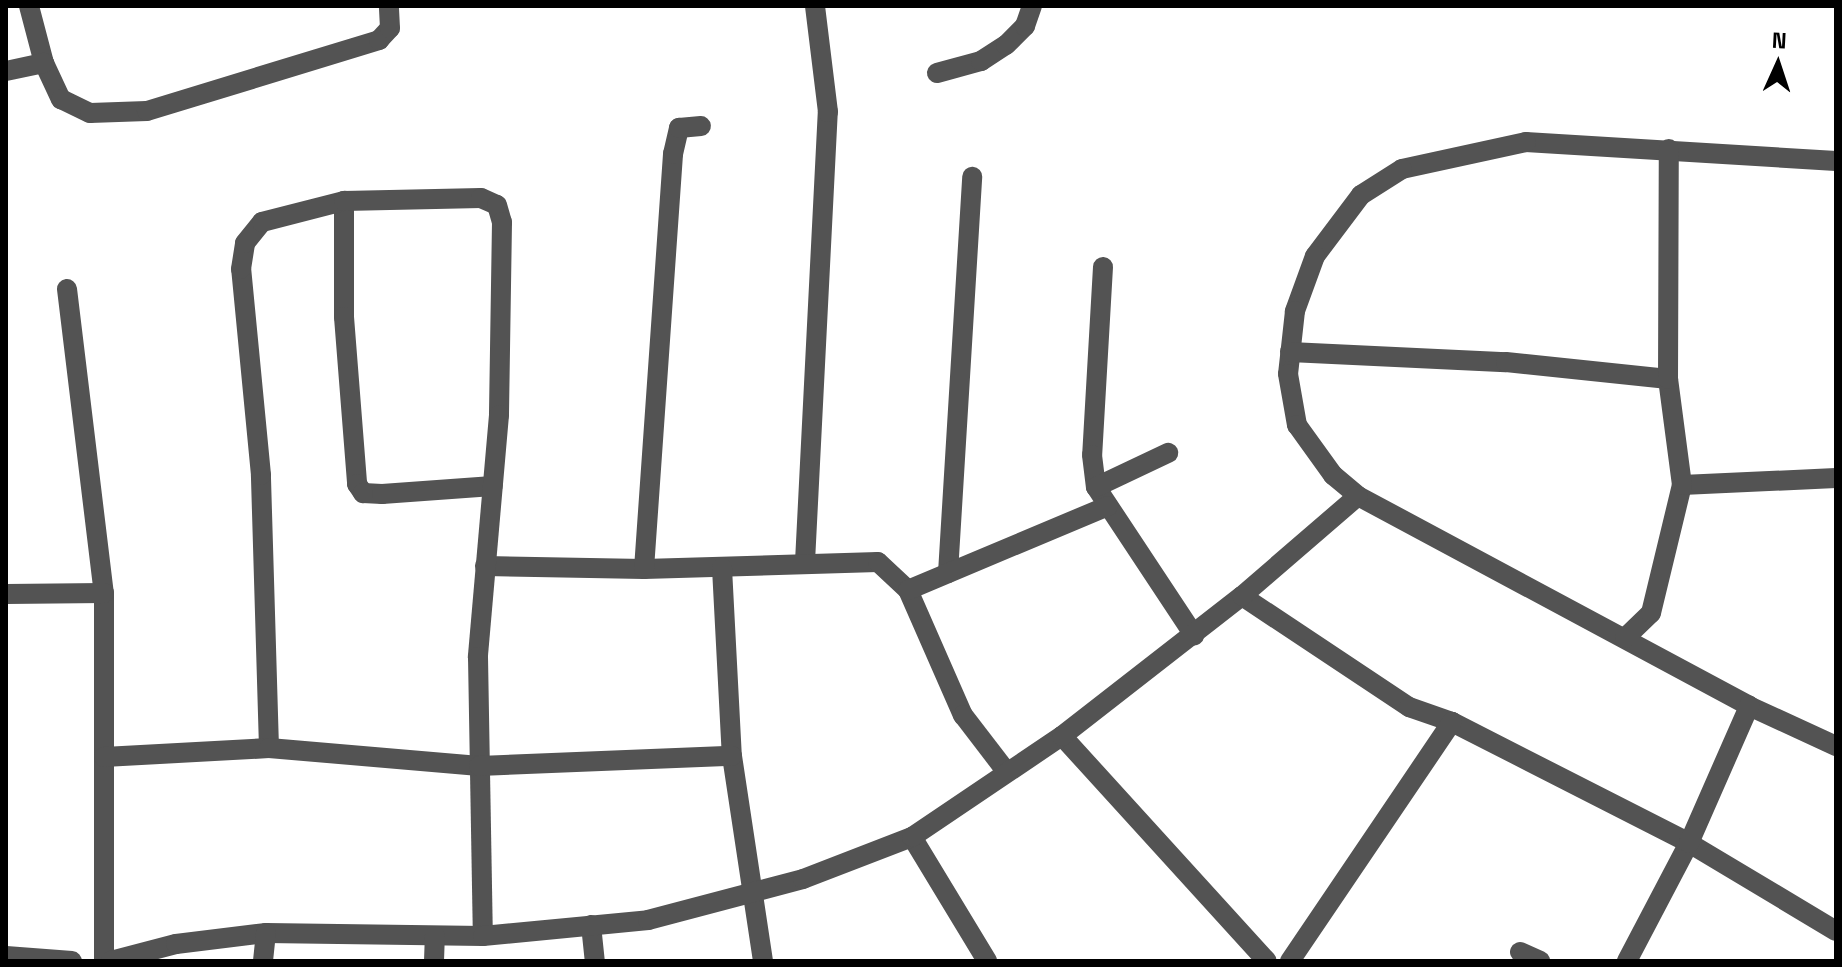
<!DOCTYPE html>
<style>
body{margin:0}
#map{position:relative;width:1842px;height:967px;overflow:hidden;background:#fff;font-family:"Space Grotesk",sans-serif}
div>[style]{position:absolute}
.minor>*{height:20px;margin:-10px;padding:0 10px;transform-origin:10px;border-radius:10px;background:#535353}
span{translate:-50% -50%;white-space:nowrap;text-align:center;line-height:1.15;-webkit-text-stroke:8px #fff;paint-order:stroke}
.frame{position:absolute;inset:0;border:8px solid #000;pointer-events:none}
.north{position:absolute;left:1738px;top:24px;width:80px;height:80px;-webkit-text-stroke:6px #fff;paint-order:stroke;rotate:3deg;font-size:22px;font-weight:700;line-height:32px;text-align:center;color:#000}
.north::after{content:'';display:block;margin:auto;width:28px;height:36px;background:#000;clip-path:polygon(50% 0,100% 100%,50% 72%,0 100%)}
</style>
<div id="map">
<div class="minor">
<i style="left:29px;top:6px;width:59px;rotate:75.3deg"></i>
<i style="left:44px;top:63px;width:40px;rotate:65deg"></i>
<i style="left:61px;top:99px;width:32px;rotate:26deg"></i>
<i style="left:90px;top:113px;width:57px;rotate:-2deg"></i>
<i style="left:147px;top:111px;width:243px;rotate:-17deg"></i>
<i style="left:379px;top:40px;width:16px;rotate:-47deg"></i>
<i style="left:390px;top:28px;width:22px;rotate:-93deg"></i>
<i style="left:6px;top:71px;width:39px;rotate:-12deg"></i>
<i style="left:937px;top:73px;width:46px;rotate:-15.3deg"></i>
<i style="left:981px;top:61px;width:30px;rotate:-33deg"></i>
<i style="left:1006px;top:45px;width:27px;rotate:-45deg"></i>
<i style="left:1025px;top:26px;width:21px;rotate:-71deg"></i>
<i style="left:1836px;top:161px;width:311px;rotate:-176.5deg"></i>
<i style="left:1526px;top:142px;width:127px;rotate:167.7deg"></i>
<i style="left:1402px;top:169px;width:49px;rotate:147.6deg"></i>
<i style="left:1361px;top:195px;width:76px;rotate:127deg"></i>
<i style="left:1315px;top:256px;width:59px;rotate:110deg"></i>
<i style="left:1295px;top:311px;width:63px;rotate:96.3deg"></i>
<i style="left:1288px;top:374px;width:52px;rotate:80deg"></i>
<i style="left:1297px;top:425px;width:62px;rotate:54.2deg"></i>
<i style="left:1333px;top:475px;width:33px;rotate:40deg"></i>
<i style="left:1358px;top:496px;width:444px;rotate:28.2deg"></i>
<i style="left:1749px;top:706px;width:96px;rotate:24.7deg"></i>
<i style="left:344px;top:201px;width:116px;rotate:90deg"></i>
<i style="left:344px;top:317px;width:168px;rotate:85.5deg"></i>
<i style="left:357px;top:484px;width:11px;rotate:56deg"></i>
<i style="left:363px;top:493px;width:19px;rotate:3deg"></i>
<i style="left:382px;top:494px;width:111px;rotate:-4.1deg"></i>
<i style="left:1103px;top:267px;width:188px;rotate:93.3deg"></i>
<i style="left:1092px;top:455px;width:32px;rotate:83deg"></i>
<i style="left:1096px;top:487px;width:178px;rotate:56.5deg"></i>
<i style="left:67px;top:289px;width:306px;rotate:83.1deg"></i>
<i style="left:104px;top:593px;width:368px;rotate:90deg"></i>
<i style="left:1290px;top:352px;width:216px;rotate:2.7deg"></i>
<i style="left:1506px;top:362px;width:163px;rotate:6deg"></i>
<i style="left:1682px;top:485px;width:154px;rotate:-2.6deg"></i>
<i style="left:1096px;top:487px;width:80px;rotate:-25.3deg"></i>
<i style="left:805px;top:562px;width:451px;rotate:-87.1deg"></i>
<i style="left:828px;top:112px;width:107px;rotate:-97deg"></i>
<i style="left:485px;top:566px;width:159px;rotate:1.1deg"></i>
<i style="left:644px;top:569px;width:234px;rotate:-1.7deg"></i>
<i style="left:878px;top:562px;width:41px;rotate:43deg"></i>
<i style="left:908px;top:590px;width:137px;rotate:66.3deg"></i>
<i style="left:963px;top:715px;width:71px;rotate:52.5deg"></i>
<i style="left:722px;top:568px;width:188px;rotate:87deg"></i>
<i style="left:732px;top:756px;width:207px;rotate:81.4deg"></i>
<i style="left:644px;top:569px;width:416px;rotate:-86deg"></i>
<i style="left:673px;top:154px;width:27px;rotate:-77deg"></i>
<i style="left:679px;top:128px;width:22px;rotate:-5deg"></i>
<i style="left:948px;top:573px;width:397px;rotate:-86.5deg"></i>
<i style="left:908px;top:590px;width:217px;rotate:-22.8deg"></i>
<i style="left:6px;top:594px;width:98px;rotate:-0.6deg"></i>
<i style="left:1242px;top:596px;width:201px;rotate:33.6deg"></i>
<i style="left:1409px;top:707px;width:46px;rotate:19.2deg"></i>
<i style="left:1452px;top:722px;width:266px;rotate:27deg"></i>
<i style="left:1689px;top:843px;width:171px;rotate:30.9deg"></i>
<i style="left:1625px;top:638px;width:36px;rotate:-44deg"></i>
<i style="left:1651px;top:613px;width:132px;rotate:-76.4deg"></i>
<i style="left:1682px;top:485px;width:107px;rotate:-97.5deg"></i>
<i style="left:1668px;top:379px;width:230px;rotate:-89.8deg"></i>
<i style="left:1062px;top:736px;width:304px;rotate:47.7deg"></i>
<i style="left:269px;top:748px;width:273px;rotate:-91.7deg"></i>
<i style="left:261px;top:475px;width:207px;rotate:-95.5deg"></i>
<i style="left:241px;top:269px;width:26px;rotate:-81deg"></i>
<i style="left:245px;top:243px;width:27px;rotate:-51deg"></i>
<i style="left:262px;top:222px;width:85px;rotate:-14.4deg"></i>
<i style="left:344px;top:201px;width:137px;rotate:-1.3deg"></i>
<i style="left:481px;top:198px;width:17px;rotate:24deg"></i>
<i style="left:497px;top:205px;width:18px;rotate:74deg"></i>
<i style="left:502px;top:222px;width:193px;rotate:90.9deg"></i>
<i style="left:499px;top:415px;width:243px;rotate:95deg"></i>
<i style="left:478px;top:657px;width:279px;rotate:89deg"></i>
<i style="left:104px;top:757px;width:165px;rotate:-3.1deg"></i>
<i style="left:269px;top:748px;width:211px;rotate:4.9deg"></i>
<i style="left:479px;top:766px;width:253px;rotate:-2.3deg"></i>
<i style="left:912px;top:837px;width:145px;rotate:58.8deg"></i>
<i style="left:591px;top:925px;width:36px;rotate:84deg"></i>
<i style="left:1520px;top:952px;width:22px;rotate:24deg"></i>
<i style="left:6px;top:956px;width:66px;rotate:4.3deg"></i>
<i style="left:111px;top:961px;width:67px;rotate:-14.7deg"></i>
<i style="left:176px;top:944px;width:91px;rotate:-7deg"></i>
<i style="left:266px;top:933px;width:217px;rotate:0.8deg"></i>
<i style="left:483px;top:936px;width:166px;rotate:-5.5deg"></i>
<i style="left:648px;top:920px;width:160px;rotate:-14.8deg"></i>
<i style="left:803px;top:879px;width:117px;rotate:-21.1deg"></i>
<i style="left:912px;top:837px;width:181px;rotate:-34deg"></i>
<i style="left:1062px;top:736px;width:228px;rotate:-37.9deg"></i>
<i style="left:1242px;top:596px;width:153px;rotate:-40.8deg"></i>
<i style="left:263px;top:961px;width:28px;rotate:-84deg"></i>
<i style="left:434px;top:961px;width:25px;rotate:-88deg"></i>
<i style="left:1290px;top:961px;width:289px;rotate:-55.9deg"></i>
<i style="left:1627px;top:961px;width:133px;rotate:-62.3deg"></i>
<i style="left:1689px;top:843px;width:150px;rotate:-66.3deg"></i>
</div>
<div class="frame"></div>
<div class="north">N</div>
</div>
